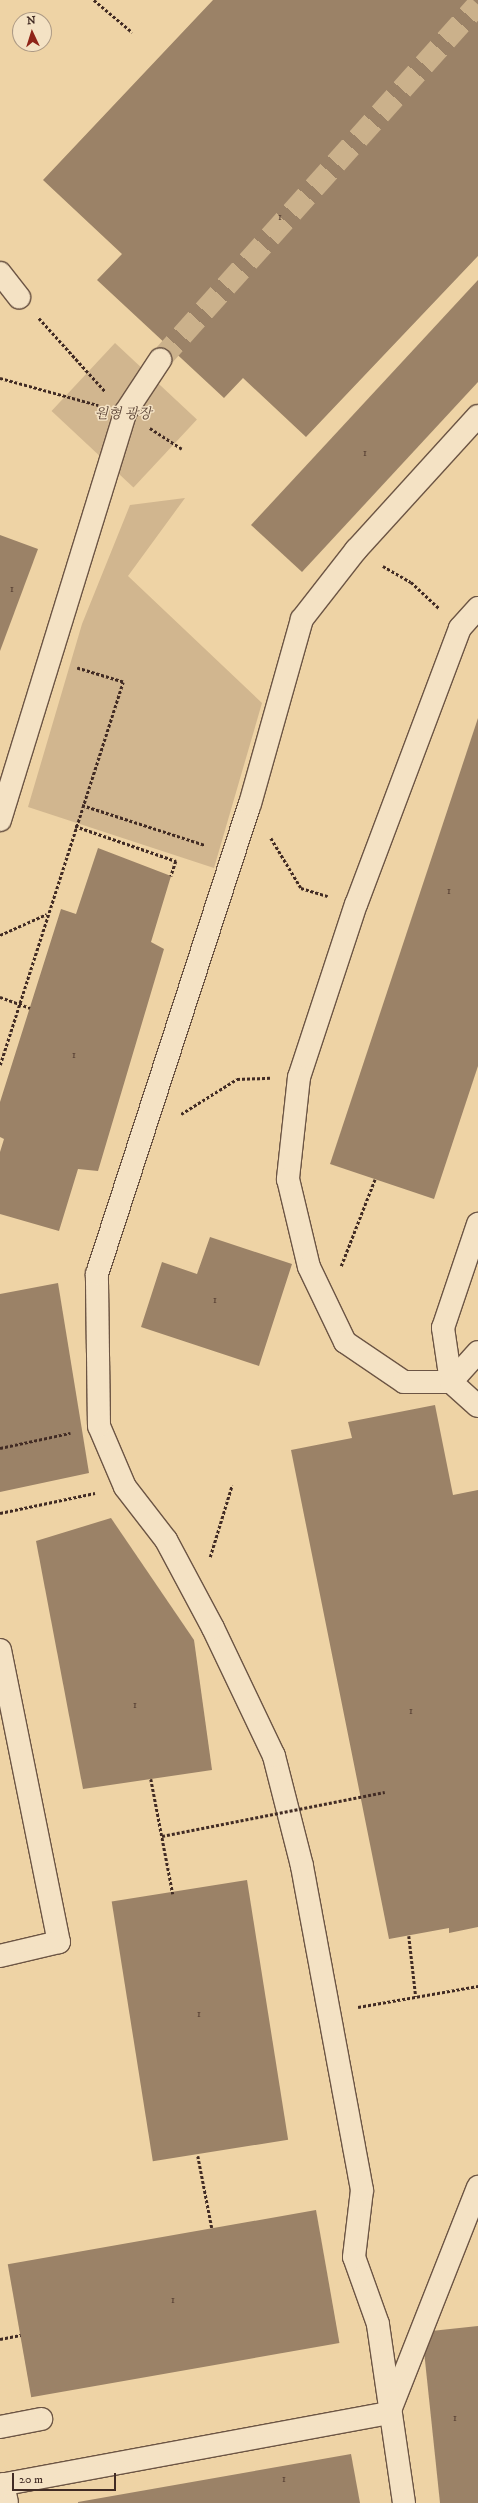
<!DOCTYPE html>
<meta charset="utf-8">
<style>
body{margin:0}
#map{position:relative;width:478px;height:2503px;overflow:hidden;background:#eed3a5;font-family:"IM FELL DW Pica","Noto Serif KR",serif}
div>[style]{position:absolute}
.green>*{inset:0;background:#d1b68f;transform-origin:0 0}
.building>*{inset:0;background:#9b8267;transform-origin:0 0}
.minor-tunnel>*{height:22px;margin-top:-11px;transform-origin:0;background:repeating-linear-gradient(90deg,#cbb18b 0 22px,transparent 0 33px)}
.path>*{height:2.5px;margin-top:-1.25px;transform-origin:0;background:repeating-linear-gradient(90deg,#412b24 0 3px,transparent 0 5px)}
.roads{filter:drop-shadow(1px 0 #6c5544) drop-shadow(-1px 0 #6c5544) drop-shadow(0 1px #6c5544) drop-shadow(0 -1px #6c5544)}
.minor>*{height:22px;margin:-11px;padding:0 11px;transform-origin:11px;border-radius:11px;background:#f4e2c4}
.path-bridge>*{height:2.5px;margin-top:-1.25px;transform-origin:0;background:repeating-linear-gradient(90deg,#412b24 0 3px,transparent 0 5px)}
span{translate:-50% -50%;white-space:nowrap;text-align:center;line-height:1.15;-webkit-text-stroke:3px #f4e2c4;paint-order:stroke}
.number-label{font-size:12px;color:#584135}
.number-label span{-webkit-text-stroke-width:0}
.park-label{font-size:14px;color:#5e4739;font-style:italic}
.north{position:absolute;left:12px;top:12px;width:40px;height:40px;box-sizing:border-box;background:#f4e2c4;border:1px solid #ac9984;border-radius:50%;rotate:356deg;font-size:11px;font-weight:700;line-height:16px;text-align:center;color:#412b24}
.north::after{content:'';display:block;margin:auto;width:14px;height:18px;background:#8f2418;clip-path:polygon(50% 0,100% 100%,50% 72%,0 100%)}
.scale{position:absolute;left:12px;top:2473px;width:104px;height:18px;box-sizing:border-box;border:2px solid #412b24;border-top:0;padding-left:5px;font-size:12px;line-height:14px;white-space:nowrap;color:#412b24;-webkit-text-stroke:3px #f4e2c4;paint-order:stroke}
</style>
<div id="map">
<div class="green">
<i style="left:115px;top:343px;width:112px;height:93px;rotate:43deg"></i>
<i style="clip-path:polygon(185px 498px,128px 576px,262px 703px,214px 868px,28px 807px,82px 624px,130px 505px)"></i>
</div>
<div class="building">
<i style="clip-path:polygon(213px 0,478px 0,478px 256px,306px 437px,243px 378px,224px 398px,97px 280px,122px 254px,43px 180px)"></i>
<i style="clip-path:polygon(478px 280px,478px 382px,302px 572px,251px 525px)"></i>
<i style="clip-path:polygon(0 535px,38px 549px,0 651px)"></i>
<i style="clip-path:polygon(478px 718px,478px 1066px,434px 1199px,330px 1164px)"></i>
<i style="clip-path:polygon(98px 848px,171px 876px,151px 942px,164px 949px,98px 1171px,78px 1169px,59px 1231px,0 1214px,0 1152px,4px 1139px,0 1137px,0 1102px,61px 909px,76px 914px)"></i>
<i style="clip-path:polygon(210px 1237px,292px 1264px,259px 1366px,141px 1327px,162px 1262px,197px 1274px)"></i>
<i style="clip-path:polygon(58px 1283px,89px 1473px,0 1492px,0 1294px)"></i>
<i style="clip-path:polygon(435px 1405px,453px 1495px,478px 1490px,478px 1927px,449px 1933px,449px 1928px,389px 1939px,291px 1450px,352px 1438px,348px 1422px)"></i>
<i style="clip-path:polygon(111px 1518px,194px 1640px,212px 1770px,83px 1789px,36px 1541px)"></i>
<i style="left:247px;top:1880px;width:263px;height:137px;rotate:81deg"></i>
<i style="left:316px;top:2210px;width:135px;height:313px;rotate:80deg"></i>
<i style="clip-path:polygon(478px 2326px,478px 2503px,440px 2503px,422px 2332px)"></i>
<i style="clip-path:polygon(351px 2454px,360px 2503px,78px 2503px,78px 2502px)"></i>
</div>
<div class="minor-tunnel">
<i style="left:160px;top:360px;width:477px;rotate:-48.2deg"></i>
</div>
<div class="path">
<i style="left:94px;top:0;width:50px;rotate:40.1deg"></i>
<i style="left:39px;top:318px;width:98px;rotate:47.9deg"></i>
<i style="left:0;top:378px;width:102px;rotate:15.4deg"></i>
<i style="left:150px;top:428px;width:38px;rotate:33deg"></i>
<i style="left:383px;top:566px;width:32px;rotate:30deg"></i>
<i style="left:411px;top:582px;width:38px;rotate:43deg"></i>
<i style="left:82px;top:805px;width:129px;rotate:18deg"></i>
<i style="left:75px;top:826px;width:107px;rotate:19.1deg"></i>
<i style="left:176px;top:861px;width:16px;rotate:108deg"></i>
<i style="left:271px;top:838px;width:58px;rotate:59deg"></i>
<i style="left:301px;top:888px;width:28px;rotate:17deg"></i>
<i style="left:0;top:935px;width:51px;rotate:-24.1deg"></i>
<i style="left:0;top:1065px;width:402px;rotate:-72.2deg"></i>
<i style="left:123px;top:682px;width:48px;rotate:-163.1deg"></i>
<i style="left:181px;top:1114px;width:66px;rotate:-32deg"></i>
<i style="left:237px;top:1079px;width:33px;rotate:-2deg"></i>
<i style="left:341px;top:1266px;width:93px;rotate:-68.7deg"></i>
<i style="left:0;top:1448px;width:72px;rotate:-12.1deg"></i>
<i style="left:0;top:1513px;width:97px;rotate:-11.9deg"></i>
<i style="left:210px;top:1557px;width:75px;rotate:-73deg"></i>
<i style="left:151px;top:1779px;width:117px;rotate:79.2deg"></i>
<i style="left:409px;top:1936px;width:61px;rotate:83.5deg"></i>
<i style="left:358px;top:2007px;width:122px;rotate:-9.9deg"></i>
<i style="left:198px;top:2156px;width:73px;rotate:79deg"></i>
<i style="left:0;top:2339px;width:21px;rotate:-11deg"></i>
</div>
<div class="roads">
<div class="minor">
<i style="left:0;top:273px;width:31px;rotate:52deg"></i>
<i style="left:478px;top:608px;width:27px;rotate:132deg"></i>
<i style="left:460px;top:628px;width:295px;rotate:110.6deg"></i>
<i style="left:356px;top:904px;width:182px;rotate:108.2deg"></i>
<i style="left:299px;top:1077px;width:103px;rotate:96.2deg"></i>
<i style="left:288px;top:1179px;width:90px;rotate:76.6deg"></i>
<i style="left:309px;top:1267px;width:83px;rotate:64.4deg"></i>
<i style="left:345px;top:1342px;width:71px;rotate:34.1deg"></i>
<i style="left:404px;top:1382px;width:47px"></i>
<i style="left:451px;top:1382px;width:36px;rotate:42deg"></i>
<i style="left:0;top:820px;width:426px;rotate:-72.9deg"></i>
<i style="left:125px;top:413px;width:64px;rotate:-56.6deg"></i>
<i style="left:451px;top:1382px;width:55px;rotate:-98.4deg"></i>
<i style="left:443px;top:1328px;width:110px;rotate:-71.4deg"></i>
<i style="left:451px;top:1382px;width:40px;rotate:-48deg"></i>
<i style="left:0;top:1650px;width:298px;rotate:78.6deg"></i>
<i style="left:59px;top:1942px;width:61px;rotate:166.7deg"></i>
<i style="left:0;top:2427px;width:42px;rotate:-11deg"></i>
<i style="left:3px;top:2484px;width:19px;rotate:78deg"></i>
<i style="left:0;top:2485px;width:396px;rotate:-10.5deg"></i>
<i style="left:389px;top:2413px;width:243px;rotate:-68.5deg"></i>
<i style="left:404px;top:2503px;width:181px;rotate:-98.3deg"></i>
<i style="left:378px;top:2324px;width:71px;rotate:-109.7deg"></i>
<i style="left:354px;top:2257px;width:67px;rotate:-83.2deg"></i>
<i style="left:362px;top:2190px;width:330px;rotate:-100.5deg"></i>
<i style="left:302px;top:1866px;width:114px;rotate:-104.3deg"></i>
<i style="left:274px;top:1756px;width:142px;rotate:-115.5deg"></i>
<i style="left:213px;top:1628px;width:100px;rotate:-118.1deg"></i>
<i style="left:166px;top:1540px;width:67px;rotate:-127.7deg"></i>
<i style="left:125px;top:1487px;width:66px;rotate:-113.1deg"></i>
<i style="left:99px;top:1426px;width:152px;rotate:-90.8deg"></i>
<i style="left:97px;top:1274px;width:494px;rotate:-72deg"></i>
<i style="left:250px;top:804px;width:192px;rotate:-74.3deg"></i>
<i style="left:302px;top:619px;width:88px;rotate:-52deg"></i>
<i style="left:356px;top:550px;width:181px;rotate:-47.7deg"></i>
</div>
</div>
<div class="path-bridge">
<i style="left:0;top:997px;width:32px;rotate:20deg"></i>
<i style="left:162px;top:1836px;width:227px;rotate:-11.2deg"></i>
</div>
<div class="number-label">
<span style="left:280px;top:217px">1</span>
<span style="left:365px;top:453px">1</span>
<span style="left:12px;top:589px">1</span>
<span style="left:449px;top:891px">1</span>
<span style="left:74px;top:1055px">1</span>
<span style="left:215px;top:1300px">1</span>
<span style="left:135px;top:1705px">1</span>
<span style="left:411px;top:1711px">1</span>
<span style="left:199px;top:2014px">1</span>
<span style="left:173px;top:2300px">1</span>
<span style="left:455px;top:2418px">1</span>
<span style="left:284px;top:2479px">1</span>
</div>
<div class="park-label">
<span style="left:123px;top:414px">원형 광장</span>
</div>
<div class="north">N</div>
<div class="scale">20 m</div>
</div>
